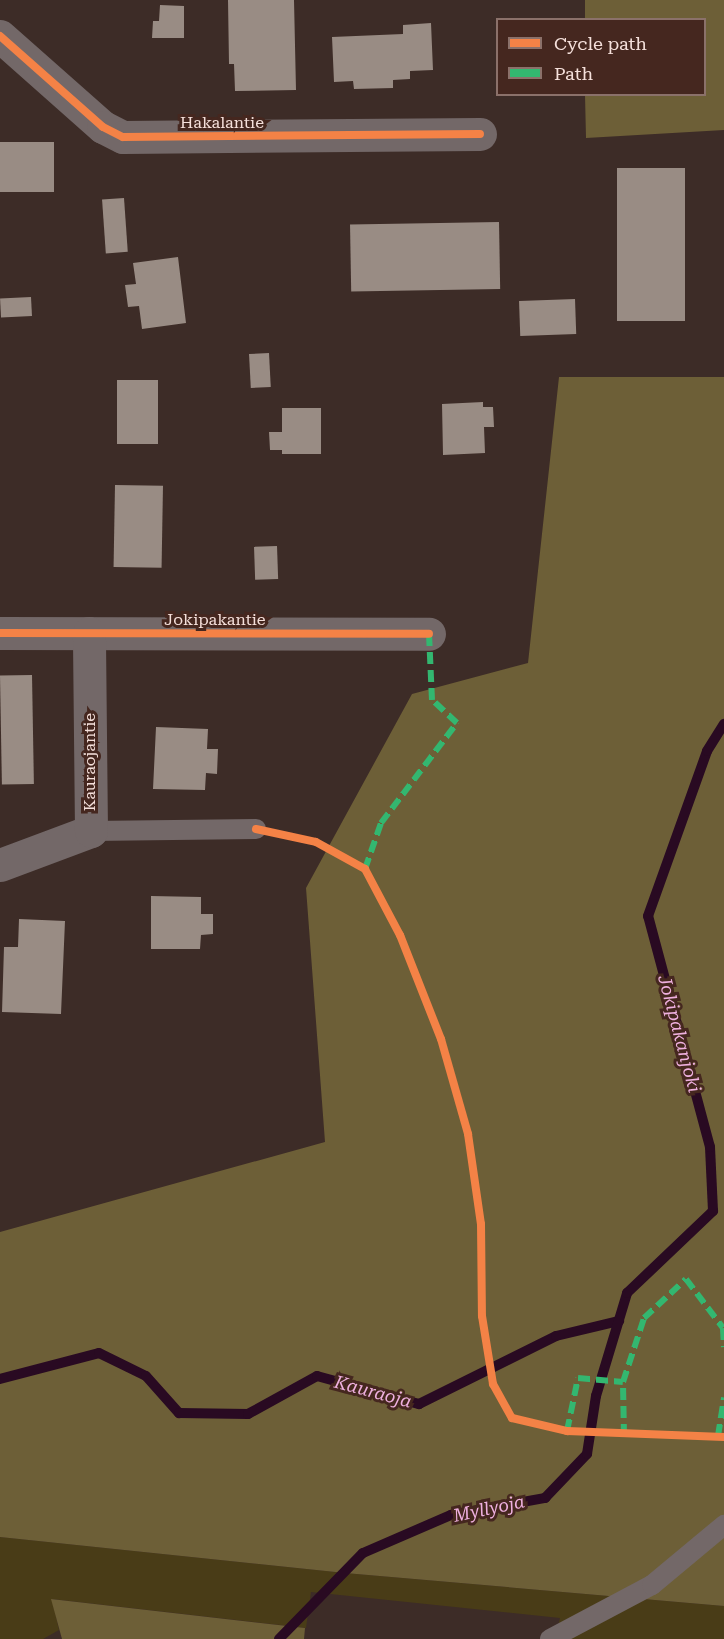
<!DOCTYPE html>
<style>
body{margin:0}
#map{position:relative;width:724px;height:1639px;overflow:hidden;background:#3d2c27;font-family:"Roboto Serif",serif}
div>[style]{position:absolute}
.green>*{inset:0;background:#493c17}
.forest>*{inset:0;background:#6d5f37}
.stream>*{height:10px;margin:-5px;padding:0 5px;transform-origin:5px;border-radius:5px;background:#290a22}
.building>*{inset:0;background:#998c84;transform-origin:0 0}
.lane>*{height:20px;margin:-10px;padding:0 10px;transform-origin:10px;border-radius:10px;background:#736868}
.street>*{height:33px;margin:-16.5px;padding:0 16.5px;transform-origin:16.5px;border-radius:16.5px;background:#736868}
.quiet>*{height:6px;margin-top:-3px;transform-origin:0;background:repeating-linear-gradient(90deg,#33b770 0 12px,transparent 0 18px)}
.cycleway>*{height:8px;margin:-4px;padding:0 4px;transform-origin:4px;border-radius:4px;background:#f48246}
span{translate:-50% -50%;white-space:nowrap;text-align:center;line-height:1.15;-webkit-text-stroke:6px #45271f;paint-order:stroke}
.street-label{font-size:16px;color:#f5e0db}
.water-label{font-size:18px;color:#efb0df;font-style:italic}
.legend{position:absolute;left:496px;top:18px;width:210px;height:78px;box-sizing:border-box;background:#45271f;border:2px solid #8b716a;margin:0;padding:8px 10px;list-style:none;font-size:18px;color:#f5e0db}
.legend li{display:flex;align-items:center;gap:12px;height:30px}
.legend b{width:30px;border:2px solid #8b716a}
</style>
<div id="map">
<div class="green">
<i style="clip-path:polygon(0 1537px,345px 1573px,724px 1606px,724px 1639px,555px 1639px,560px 1618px,311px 1592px,306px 1628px,52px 1599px,59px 1630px,43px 1639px,0 1639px)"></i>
</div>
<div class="forest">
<i style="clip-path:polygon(585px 0,724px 0,724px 130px,586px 138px,585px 95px,704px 94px,704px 20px,585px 19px)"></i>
<i style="clip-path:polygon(559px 377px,724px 377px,724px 1606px,345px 1573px,0 1537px,0 1232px,325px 1142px,306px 888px,412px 694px,528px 663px)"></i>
<i style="clip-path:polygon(51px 1599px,305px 1628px,304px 1639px,62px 1639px)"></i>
</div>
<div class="stream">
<i style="left:0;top:1379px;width:102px;rotate:-14.7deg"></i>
<i style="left:99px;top:1353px;width:52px;rotate:26.1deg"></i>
<i style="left:146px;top:1376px;width:50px;rotate:48.3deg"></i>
<i style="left:179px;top:1413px;width:69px;rotate:0.8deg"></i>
<i style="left:248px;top:1414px;width:79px;rotate:-28.8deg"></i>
<i style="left:317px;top:1376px;width:106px;rotate:15.4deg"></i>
<i style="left:419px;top:1404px;width:153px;rotate:-26.4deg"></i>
<i style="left:556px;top:1336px;width:65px;rotate:-13.4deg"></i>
<i style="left:279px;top:1639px;width:120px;rotate:-45.7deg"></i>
<i style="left:363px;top:1553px;width:96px;rotate:-23.4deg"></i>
<i style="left:451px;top:1515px;width:96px;rotate:-10.3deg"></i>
<i style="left:545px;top:1498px;width:61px;rotate:-46.3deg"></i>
<i style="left:587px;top:1454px;width:59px;rotate:-81.2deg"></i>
<i style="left:596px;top:1396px;width:108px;rotate:-73.2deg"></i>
<i style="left:627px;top:1293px;width:119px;rotate:-43.6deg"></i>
<i style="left:713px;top:1211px;width:64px;rotate:-92.7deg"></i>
<i style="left:710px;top:1147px;width:239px;rotate:-105deg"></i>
<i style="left:648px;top:916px;width:175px;rotate:-70.3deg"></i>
<i style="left:707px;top:751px;width:32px;rotate:-58deg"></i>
</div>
<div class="building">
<i style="clip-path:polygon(228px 0,294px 0,296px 90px,235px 91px,234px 64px,229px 64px)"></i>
<i style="clip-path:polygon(160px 5px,184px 6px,184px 38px,152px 38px,153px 21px,159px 21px)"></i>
<i style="clip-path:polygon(431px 23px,433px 70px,410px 71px,410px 79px,393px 80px,393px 88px,354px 89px,353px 81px,334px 82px,332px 37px,403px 34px,403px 25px)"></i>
<i style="left:0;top:142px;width:54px;height:50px"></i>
<i style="left:685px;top:168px;width:153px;height:68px;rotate:90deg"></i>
<i style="left:124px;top:198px;width:54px;height:22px;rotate:86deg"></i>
<i style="left:499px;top:222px;width:67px;height:149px;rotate:89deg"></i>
<i style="clip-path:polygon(178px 257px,186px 323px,142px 329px,139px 306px,128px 307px,125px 285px,136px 284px,133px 263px)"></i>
<i style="left:31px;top:297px;width:19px;height:31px;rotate:87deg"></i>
<i style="left:575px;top:299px;width:35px;height:56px;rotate:88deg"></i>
<i style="left:269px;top:353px;width:34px;height:20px;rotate:87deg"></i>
<i style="left:117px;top:380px;width:41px;height:64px"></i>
<i style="clip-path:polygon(483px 402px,483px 407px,493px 407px,494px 427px,484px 427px,485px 453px,443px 455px,442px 404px)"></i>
<i style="clip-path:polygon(282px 408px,321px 408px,321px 454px,282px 454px,282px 450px,270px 450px,269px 432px,282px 432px)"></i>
<i style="left:115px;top:485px;width:48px;height:82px;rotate:1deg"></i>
<i style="left:277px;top:546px;width:33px;height:23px;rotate:88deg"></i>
<i style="left:32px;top:675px;width:109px;height:32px;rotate:89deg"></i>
<i style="clip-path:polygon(156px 727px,208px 729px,207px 749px,218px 749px,217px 774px,206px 773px,205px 790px,153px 789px)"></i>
<i style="clip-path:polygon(151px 896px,201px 897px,201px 914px,213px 914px,213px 934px,201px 935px,200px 949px,151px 949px)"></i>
<i style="clip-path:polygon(19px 919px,65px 921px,61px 1014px,2px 1012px,4px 947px,18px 947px)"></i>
</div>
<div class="lane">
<i style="left:91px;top:831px;width:165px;rotate:-0.7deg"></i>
<i style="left:550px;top:1639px;width:115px;rotate:-27.9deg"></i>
<i style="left:652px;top:1585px;width:94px;rotate:-39.8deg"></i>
</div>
<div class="street">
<i style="left:0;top:36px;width:137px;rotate:41.5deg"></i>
<i style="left:103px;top:127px;width:22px;rotate:27deg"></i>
<i style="left:123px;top:137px;width:357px;rotate:-0.5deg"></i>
<i style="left:0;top:633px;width:429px;rotate:0.1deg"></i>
<i style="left:0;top:865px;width:97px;rotate:-20.5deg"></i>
<i style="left:91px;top:831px;width:198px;rotate:-90.6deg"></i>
</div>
<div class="quiet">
<i style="left:365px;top:869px;width:49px;rotate:-70.8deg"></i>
<i style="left:381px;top:823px;width:126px;rotate:-52.8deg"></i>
<i style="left:457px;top:723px;width:34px;rotate:-137deg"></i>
<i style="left:432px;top:700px;width:66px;rotate:-92.6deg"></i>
<i style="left:567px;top:1431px;width:54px;rotate:-78.3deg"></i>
<i style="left:578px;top:1378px;width:45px;rotate:5.1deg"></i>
<i style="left:624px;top:1436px;width:54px;rotate:-91.1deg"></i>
<i style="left:623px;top:1382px;width:67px;rotate:-71.8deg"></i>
<i style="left:644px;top:1318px;width:57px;rotate:-42.9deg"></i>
<i style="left:686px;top:1279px;width:61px;rotate:52.9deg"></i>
<i style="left:723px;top:1328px;width:19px;rotate:87deg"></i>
<i style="left:718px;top:1436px;width:39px;rotate:-81deg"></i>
</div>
<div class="cycleway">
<i style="left:0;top:36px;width:137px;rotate:41.5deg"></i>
<i style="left:103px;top:127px;width:22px;rotate:27deg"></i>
<i style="left:123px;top:137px;width:357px;rotate:-0.5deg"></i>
<i style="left:0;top:633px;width:429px;rotate:0.1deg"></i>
<i style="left:256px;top:829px;width:61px;rotate:12.2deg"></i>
<i style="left:316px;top:842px;width:56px;rotate:28.9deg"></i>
<i style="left:365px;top:869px;width:75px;rotate:62.1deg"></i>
<i style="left:400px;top:935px;width:112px;rotate:68.5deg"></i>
<i style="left:441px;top:1039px;width:99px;rotate:74.1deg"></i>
<i style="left:468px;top:1134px;width:91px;rotate:81.8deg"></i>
<i style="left:481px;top:1224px;width:92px;rotate:89.4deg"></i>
<i style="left:482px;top:1316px;width:69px;rotate:80.8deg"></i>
<i style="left:493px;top:1384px;width:39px;rotate:61deg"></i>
<i style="left:512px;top:1418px;width:57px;rotate:13.3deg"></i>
<i style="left:567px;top:1431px;width:157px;rotate:2.2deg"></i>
</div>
<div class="street-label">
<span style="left:222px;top:123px">Hakalantie</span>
<span style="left:215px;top:620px">Jokipakantie</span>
<span style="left:90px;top:762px;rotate:-90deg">Kauraojantie</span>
</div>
<div class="water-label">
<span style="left:679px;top:1034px;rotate:75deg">Jokipakanjoki</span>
<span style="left:373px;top:1392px;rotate:15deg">Kauraoja</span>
<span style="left:489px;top:1509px;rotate:-12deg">Myllyoja</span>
</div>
<ul class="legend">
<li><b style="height:8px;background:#f48246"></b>Cycle path</li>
<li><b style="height:8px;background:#33b770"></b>Path</li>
</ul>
</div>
